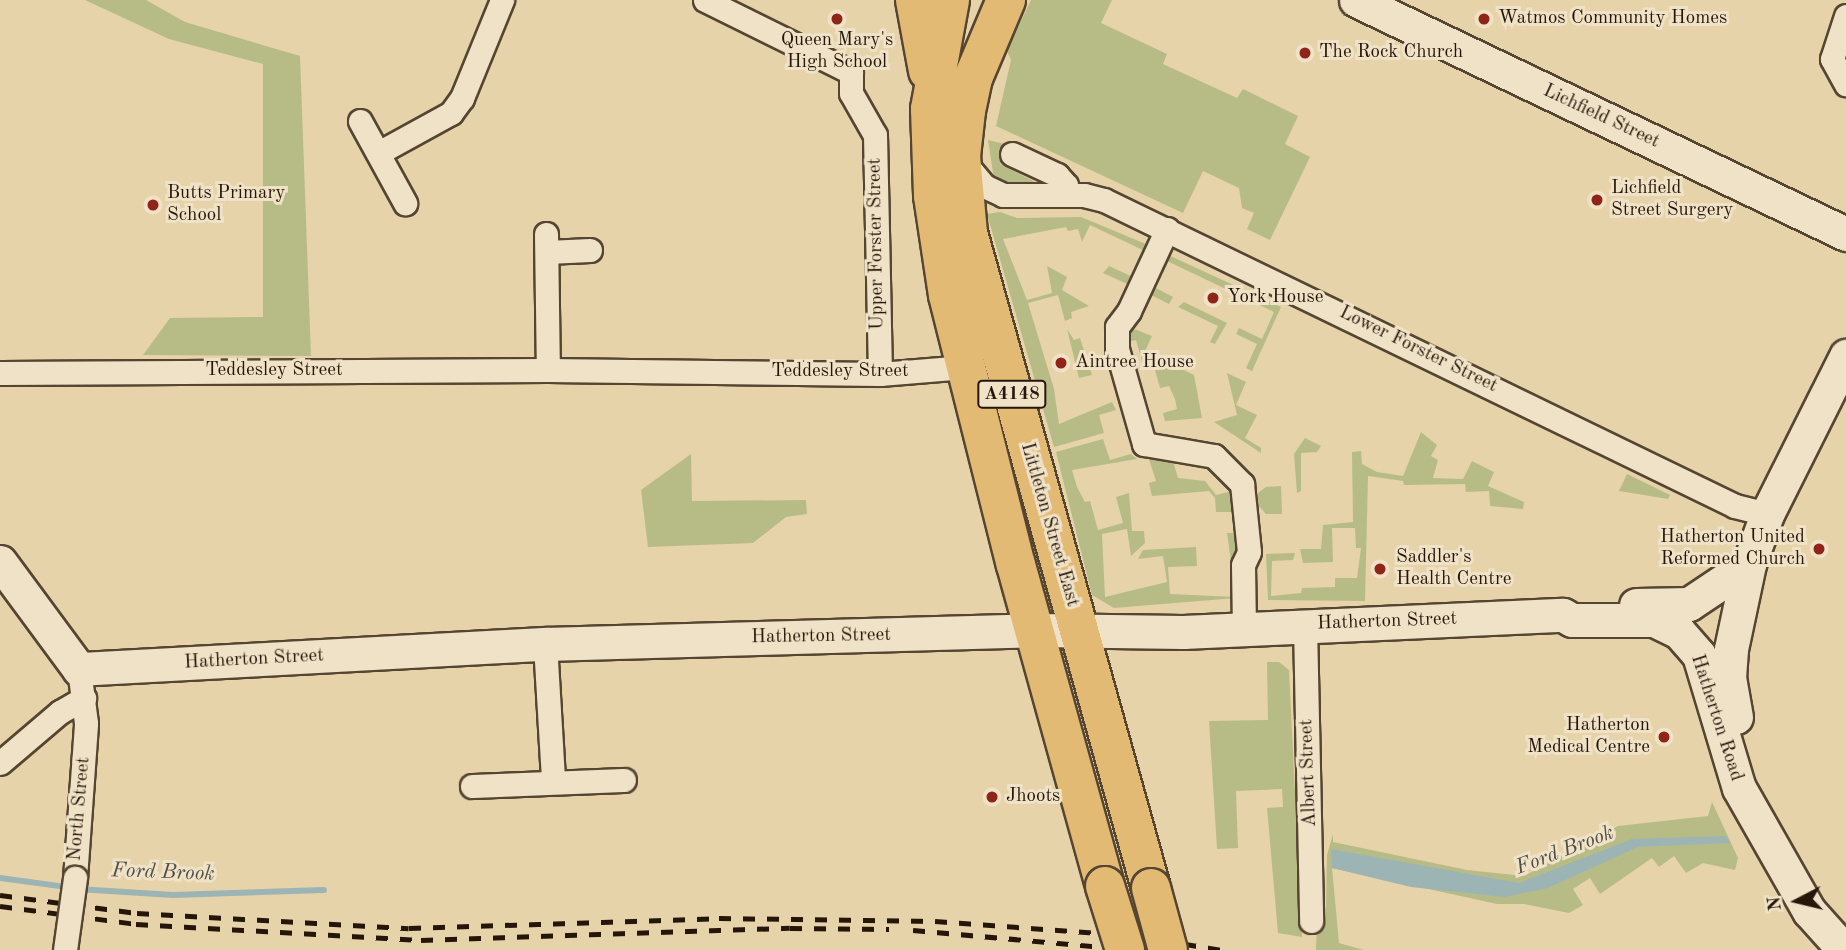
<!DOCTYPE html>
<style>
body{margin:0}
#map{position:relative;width:1846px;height:950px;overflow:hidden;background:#e6d3a9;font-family:"Old Standard TT",serif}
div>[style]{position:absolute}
.green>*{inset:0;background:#b7bc86}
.water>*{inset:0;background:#9cb5b4}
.stream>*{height:6px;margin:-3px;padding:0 3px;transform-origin:3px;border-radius:3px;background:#9cb5b4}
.roads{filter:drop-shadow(2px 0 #554531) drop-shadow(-2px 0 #554531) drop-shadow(0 2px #554531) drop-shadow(0 -2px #554531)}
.street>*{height:23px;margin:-11.5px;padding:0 11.5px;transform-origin:11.5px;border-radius:11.5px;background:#efe2c7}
.secondary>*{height:33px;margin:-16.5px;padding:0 16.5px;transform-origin:16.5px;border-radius:16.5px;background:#efe2c7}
.highway>*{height:38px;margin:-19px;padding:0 19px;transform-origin:19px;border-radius:19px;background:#e3ba74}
.rail>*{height:5px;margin-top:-2.5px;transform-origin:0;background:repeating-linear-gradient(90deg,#251609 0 12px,transparent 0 24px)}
.bridges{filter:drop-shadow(2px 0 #554531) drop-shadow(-2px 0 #554531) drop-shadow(0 2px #554531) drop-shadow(0 -2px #554531)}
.street-bridge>*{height:23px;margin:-11.5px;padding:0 11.5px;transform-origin:11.5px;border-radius:11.5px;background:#efe2c7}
.highway-bridge>*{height:38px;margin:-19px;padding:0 19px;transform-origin:19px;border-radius:19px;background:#e3ba74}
.dots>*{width:19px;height:19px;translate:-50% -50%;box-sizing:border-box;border:4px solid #efe2c7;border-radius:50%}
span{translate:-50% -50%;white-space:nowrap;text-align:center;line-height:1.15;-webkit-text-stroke:6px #efe2c7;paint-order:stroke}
.shield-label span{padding:2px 5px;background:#efe2c7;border:2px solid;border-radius:5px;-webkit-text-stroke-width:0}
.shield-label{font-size:18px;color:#251609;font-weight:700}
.poi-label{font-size:19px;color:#251609}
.left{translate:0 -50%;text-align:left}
.right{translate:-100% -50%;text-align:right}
.street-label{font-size:19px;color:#251609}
.water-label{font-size:21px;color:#4f4e45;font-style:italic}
.north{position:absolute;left:1762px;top:866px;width:70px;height:70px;-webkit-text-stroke:5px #efe2c7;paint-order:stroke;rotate:263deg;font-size:19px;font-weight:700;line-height:28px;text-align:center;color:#251609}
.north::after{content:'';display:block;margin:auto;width:24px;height:32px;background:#251609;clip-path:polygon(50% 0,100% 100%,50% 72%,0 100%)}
</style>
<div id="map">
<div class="green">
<i style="clip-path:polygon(85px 0,146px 0,185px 22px,300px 56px,311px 356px,143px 355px,170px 318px,263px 317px,263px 64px,169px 39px)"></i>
<i style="clip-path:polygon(1031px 0,1112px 0,1101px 23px,1167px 54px,1163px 64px,1237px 98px,1243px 89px,1298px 116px,1285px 144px,1310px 157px,1270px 240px,1247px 229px,1254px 213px,1242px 208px,1239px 188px,1203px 171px,1183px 213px,996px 126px,1011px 60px,1007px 51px)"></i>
<i style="clip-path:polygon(988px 140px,1009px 145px,1000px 164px,1037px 183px,1004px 184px,994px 179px)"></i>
<i style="clip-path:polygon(1000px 212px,1017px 218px,1081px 217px,1153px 247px,1134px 287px,1103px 273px,1109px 266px,1135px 278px,1147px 252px,1090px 225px,1082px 242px,1078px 229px,1068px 231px,1066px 227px,1003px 239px,1027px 300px,1052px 293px,1047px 266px,1067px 277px,1062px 290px,1089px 306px,1071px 312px,1072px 318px,1065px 321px,1058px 295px,1028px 303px,1054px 389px,1059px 424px,1112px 402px,1116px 410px,1099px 415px,1104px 433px,1054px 447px,987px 214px)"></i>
<i style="clip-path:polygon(1166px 254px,1281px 307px,1252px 371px,1246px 368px,1257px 344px,1236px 334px,1239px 328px,1262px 339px,1274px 312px,1165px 260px,1152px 286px,1173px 297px,1169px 304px,1151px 295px,1144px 310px,1138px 308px)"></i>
<i style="clip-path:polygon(1184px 302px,1227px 323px,1215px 344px,1210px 342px,1218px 326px,1178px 307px)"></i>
<i style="clip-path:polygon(1129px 327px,1152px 336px,1145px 351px,1194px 375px,1202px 418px,1165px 421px,1163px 413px,1177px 409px,1175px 399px,1169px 386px,1160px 388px,1152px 359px,1142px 361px,1136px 340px,1123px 343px)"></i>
<i style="clip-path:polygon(1067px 329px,1074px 340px,1080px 338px,1092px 375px,1079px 378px)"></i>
<i style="clip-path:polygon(1227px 373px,1246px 382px,1236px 405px,1257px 415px,1245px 438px,1261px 448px,1261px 453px,1214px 422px,1237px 415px)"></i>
<i style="clip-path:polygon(1421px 432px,1437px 445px,1431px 456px,1438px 460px,1433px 478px,1463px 479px,1472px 461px,1494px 472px,1488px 486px,1524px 502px,1523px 509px,1490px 506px,1489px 491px,1466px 492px,1465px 484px,1404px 485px,1403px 481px,1368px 476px,1365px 601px,1268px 600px,1266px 554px,1295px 553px,1293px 560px,1272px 561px,1271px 596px,1301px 593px,1302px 588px,1335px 587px,1335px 578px,1357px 578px,1361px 548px,1356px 548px,1355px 528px,1332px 528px,1333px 562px,1303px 563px,1300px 549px,1321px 549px,1323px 525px,1353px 522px,1352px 452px,1361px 451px,1362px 464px,1377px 472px,1403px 476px)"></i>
<i style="clip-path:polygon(1305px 438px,1321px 446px,1317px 452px,1301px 453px,1301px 491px,1297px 493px,1294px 454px)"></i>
<i style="clip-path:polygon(1103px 439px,1110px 460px,1131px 454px,1137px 459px,1072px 470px,1077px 487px,1085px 502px,1090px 501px,1098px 530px,1123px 523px,1116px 497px,1129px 493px,1132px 531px,1144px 531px,1145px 543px,1131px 556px,1127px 529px,1102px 534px,1105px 597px,1167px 582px,1163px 556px,1138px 559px,1143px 550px,1196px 547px,1197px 566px,1168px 567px,1170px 594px,1236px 597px,1227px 533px,1236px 533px,1236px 598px,1114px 608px,1092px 595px,1056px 452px)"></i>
<i style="clip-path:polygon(691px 454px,692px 501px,806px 500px,807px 514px,786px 517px,753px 543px,648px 547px,641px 490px)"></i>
<i style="clip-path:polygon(1148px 456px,1173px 461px,1178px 478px,1205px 481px,1216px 495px,1232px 491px,1235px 512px,1216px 512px,1215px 498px,1209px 491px,1152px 496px,1149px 483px,1156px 481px)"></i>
<i style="clip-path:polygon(1627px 474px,1670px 495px,1668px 499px,1619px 491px)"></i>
<i style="clip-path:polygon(1281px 486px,1282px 514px,1266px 514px,1258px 505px,1258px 493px,1266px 487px)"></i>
<i style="clip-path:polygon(1267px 662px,1279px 662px,1289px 670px,1302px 937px,1278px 933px,1267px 808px,1283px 807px,1282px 789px,1236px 791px,1238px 848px,1217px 849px,1209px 721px,1268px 720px)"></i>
<i style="clip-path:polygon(1712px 802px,1738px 858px,1735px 870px,1703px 863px,1686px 873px,1674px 856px,1659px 867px,1652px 858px,1600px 894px,1590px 878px,1573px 889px,1583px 905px,1569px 913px,1524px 904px,1497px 904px,1332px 868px,1339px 943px,1364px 950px,1316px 950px,1317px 922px,1326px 907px,1327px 855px,1333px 834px,1333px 842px,1467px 870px,1524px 876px,1618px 826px,1708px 816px)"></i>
</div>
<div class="water">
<i style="clip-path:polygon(1726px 836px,1730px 843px,1638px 847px,1548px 888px,1505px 897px,1411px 887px,1332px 868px,1331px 849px,1519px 883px,1632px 839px)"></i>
</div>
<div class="stream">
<i style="left:0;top:878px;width:68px;rotate:7.7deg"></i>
<i style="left:78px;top:889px;width:95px;rotate:3.6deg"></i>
<i style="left:173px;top:895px;width:151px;rotate:-1.9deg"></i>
</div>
<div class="roads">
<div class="street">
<i style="left:705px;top:0;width:163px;rotate:26.3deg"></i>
<i style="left:851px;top:72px;width:21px;rotate:90deg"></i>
<i style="left:851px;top:93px;width:48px;rotate:60.3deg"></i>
<i style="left:875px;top:135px;width:239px;rotate:88.8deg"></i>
<i style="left:1846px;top:16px;width:45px;rotate:108deg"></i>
<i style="left:1832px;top:59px;width:29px;rotate:61deg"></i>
<i style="left:360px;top:121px;width:94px;rotate:61.2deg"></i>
<i style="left:380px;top:152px;width:81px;rotate:-28.8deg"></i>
<i style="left:451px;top:113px;width:19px;rotate:-54deg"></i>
<i style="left:462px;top:98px;width:106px;rotate:-67.8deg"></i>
<i style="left:1012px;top:154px;width:50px;rotate:25deg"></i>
<i style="left:1057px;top:175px;width:13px;rotate:48deg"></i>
<i style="left:1066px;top:185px;width:9px;rotate:90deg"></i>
<i style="left:964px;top:162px;width:31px;rotate:50deg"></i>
<i style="left:984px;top:186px;width:21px;rotate:25deg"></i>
<i style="left:1003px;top:195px;width:81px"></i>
<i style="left:1084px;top:195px;width:21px;rotate:14deg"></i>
<i style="left:1104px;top:200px;width:701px;rotate:25.87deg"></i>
<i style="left:1735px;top:506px;width:33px;rotate:14deg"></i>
<i style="left:1167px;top:229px;width:90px;rotate:114.9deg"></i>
<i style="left:1129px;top:311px;width:20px;rotate:127deg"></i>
<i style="left:1117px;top:327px;width:22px;rotate:90deg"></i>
<i style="left:1117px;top:349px;width:99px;rotate:74.1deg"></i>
<i style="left:1144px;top:444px;width:71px;rotate:9.7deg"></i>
<i style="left:1214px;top:456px;width:40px;rotate:45deg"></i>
<i style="left:1242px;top:484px;width:68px;rotate:84.1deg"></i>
<i style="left:1249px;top:552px;width:14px;rotate:115deg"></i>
<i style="left:1243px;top:565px;width:63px;rotate:89.1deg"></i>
<i style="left:546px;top:234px;width:136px;rotate:89.2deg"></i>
<i style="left:547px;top:252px;width:43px;rotate:-2.7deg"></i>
<i style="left:0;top:373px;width:548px;rotate:-0.31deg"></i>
<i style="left:548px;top:370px;width:332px;rotate:0.7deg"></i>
<i style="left:880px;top:374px;width:85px;rotate:-4.7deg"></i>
<i style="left:1305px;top:625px;width:296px;rotate:88.8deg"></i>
<i style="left:545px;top:644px;width:136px;rotate:86.6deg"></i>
<i style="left:0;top:763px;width:79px;rotate:-40.4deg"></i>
<i style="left:60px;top:712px;width:28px;rotate:-30deg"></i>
<i style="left:472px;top:786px;width:152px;rotate:-2.3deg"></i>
<i style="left:75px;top:878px;width:155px;rotate:-85.9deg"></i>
<i style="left:86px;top:723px;width:54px;rotate:-97.4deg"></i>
</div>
<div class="secondary">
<i style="left:1356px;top:0;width:543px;rotate:25.53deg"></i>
<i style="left:0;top:562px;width:133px;rotate:53.6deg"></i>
<i style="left:79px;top:669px;width:467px;rotate:-3.1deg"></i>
<i style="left:545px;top:644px;width:489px;rotate:-1.6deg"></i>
<i style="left:1034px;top:630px;width:149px;rotate:0.8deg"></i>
<i style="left:1183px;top:632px;width:380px;rotate:-2.6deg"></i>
<i style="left:1563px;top:615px;width:10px;rotate:29deg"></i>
<i style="left:1572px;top:620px;width:82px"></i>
<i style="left:1654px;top:620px;width:28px;rotate:26deg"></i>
<i style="left:1679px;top:632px;width:30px;rotate:49deg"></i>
<i style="left:1699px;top:655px;width:139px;rotate:73.3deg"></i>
<i style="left:1739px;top:788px;width:142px;rotate:60.4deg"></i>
<i style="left:1809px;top:911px;width:52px;rotate:48.1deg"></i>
<i style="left:1636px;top:605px;width:53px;rotate:-1.1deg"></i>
<i style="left:1689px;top:604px;width:72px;rotate:-33.7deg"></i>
<i style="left:1736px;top:717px;width:40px;rotate:-100deg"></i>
<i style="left:1729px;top:678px;width:29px;rotate:-86deg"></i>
<i style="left:1731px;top:649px;width:87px;rotate:-78deg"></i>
<i style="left:1749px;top:564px;width:53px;rotate:-70.2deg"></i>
<i style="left:1767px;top:514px;width:177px;rotate:-63.4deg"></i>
</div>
<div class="highway">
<i style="left:915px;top:0;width:72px;rotate:79.6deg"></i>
<i style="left:950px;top:0;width:111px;rotate:100.4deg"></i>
<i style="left:930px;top:109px;width:87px;rotate:88deg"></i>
<i style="left:933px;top:196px;width:100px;rotate:81.4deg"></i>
<i style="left:948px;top:295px;width:278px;rotate:75.9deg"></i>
<i style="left:1016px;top:565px;width:333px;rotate:74.5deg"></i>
<i style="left:1006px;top:0;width:85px;rotate:112.9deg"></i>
<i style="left:973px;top:78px;width:34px;rotate:102deg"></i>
<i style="left:966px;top:111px;width:45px;rotate:96.3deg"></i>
<i style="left:961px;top:156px;width:77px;rotate:84.8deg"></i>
<i style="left:968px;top:233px;width:680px;rotate:74.39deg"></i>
</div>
</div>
<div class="rail">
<i style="left:0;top:895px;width:138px;rotate:7.5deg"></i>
<i style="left:137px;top:913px;width:272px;rotate:3.2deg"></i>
<i style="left:409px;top:928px;width:310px;rotate:-1.8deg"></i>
<i style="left:719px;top:918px;width:216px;rotate:0.8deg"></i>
<i style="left:935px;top:921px;width:203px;rotate:4.2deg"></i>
<i style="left:1137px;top:936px;width:86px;rotate:9.4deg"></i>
<i style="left:0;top:906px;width:137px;rotate:7.5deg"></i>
<i style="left:136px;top:924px;width:285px;rotate:3.2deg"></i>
<i style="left:421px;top:940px;width:369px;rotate:-1.9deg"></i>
<i style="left:790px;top:928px;width:99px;rotate:0.6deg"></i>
<i style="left:913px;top:930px;width:224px;rotate:5.1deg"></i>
</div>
<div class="bridges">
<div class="street-bridge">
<i style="left:65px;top:950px;width:73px;rotate:-82.1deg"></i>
</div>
<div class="highway-bridge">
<i style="left:1105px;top:886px;width:67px;rotate:72.6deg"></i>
<i style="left:1151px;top:888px;width:64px;rotate:74.7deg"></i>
</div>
</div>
<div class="dots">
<i style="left:837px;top:19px;background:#8f2418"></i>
<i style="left:1484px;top:19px;background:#8f2418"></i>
<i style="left:1305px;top:53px;background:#8f2418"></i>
<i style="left:1597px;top:200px;background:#8f2418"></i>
<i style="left:153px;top:205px;background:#8f2418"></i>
<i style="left:1213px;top:298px;background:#8f2418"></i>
<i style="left:1061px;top:363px;background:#8f2418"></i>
<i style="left:1819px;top:549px;background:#8f2418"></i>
<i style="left:1380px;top:569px;background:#8f2418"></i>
<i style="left:1664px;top:737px;background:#8f2418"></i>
<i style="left:992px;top:797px;background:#8f2418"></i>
</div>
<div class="shield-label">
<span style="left:1012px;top:394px">A4148</span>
</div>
<div class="poi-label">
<span class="left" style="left:1498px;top:19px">Watmos Community Homes</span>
<span style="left:837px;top:52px">Queen Mary's<br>High School</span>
<span class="left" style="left:1319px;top:53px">The Rock Church</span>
<span class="left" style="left:1611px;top:200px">Lichfield<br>Street Surgery</span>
<span class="left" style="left:167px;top:205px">Butts Primary<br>School</span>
<span class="left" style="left:1227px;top:298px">York House</span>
<span class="left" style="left:1075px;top:363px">Aintree House</span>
<span class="right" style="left:1805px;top:549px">Hatherton United<br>Reformed Church</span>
<span class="left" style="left:1396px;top:569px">Saddler's<br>Health Centre</span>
<span class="right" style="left:1650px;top:737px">Hatherton<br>Medical Centre</span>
<span class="left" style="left:1006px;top:797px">Jhoots</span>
</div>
<div class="street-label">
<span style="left:1601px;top:117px;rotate:25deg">Lichfield Street</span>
<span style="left:877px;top:244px;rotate:-91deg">Upper Forster Street</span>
<span style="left:1418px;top:350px;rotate:26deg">Lower Forster Street</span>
<span style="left:274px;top:371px">Teddesley Street</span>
<span style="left:840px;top:372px">Teddesley Street</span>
<span style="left:1049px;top:525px;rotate:74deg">Littleton Street East</span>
<span style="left:1387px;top:622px;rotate:-2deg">Hatherton Street</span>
<span style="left:821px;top:637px;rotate:-1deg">Hatherton Street</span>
<span style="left:254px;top:660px;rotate:-3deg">Hatherton Street</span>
<span style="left:1716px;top:718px;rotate:72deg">Hatherton Road</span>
<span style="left:1309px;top:773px;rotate:-92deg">Albert Street</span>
<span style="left:80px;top:809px;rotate:-85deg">North Street</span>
</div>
<div class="water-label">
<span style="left:1565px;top:851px;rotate:-21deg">Ford Brook</span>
<span style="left:163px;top:873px;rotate:2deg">Ford Brook</span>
</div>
<div class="north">N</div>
</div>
